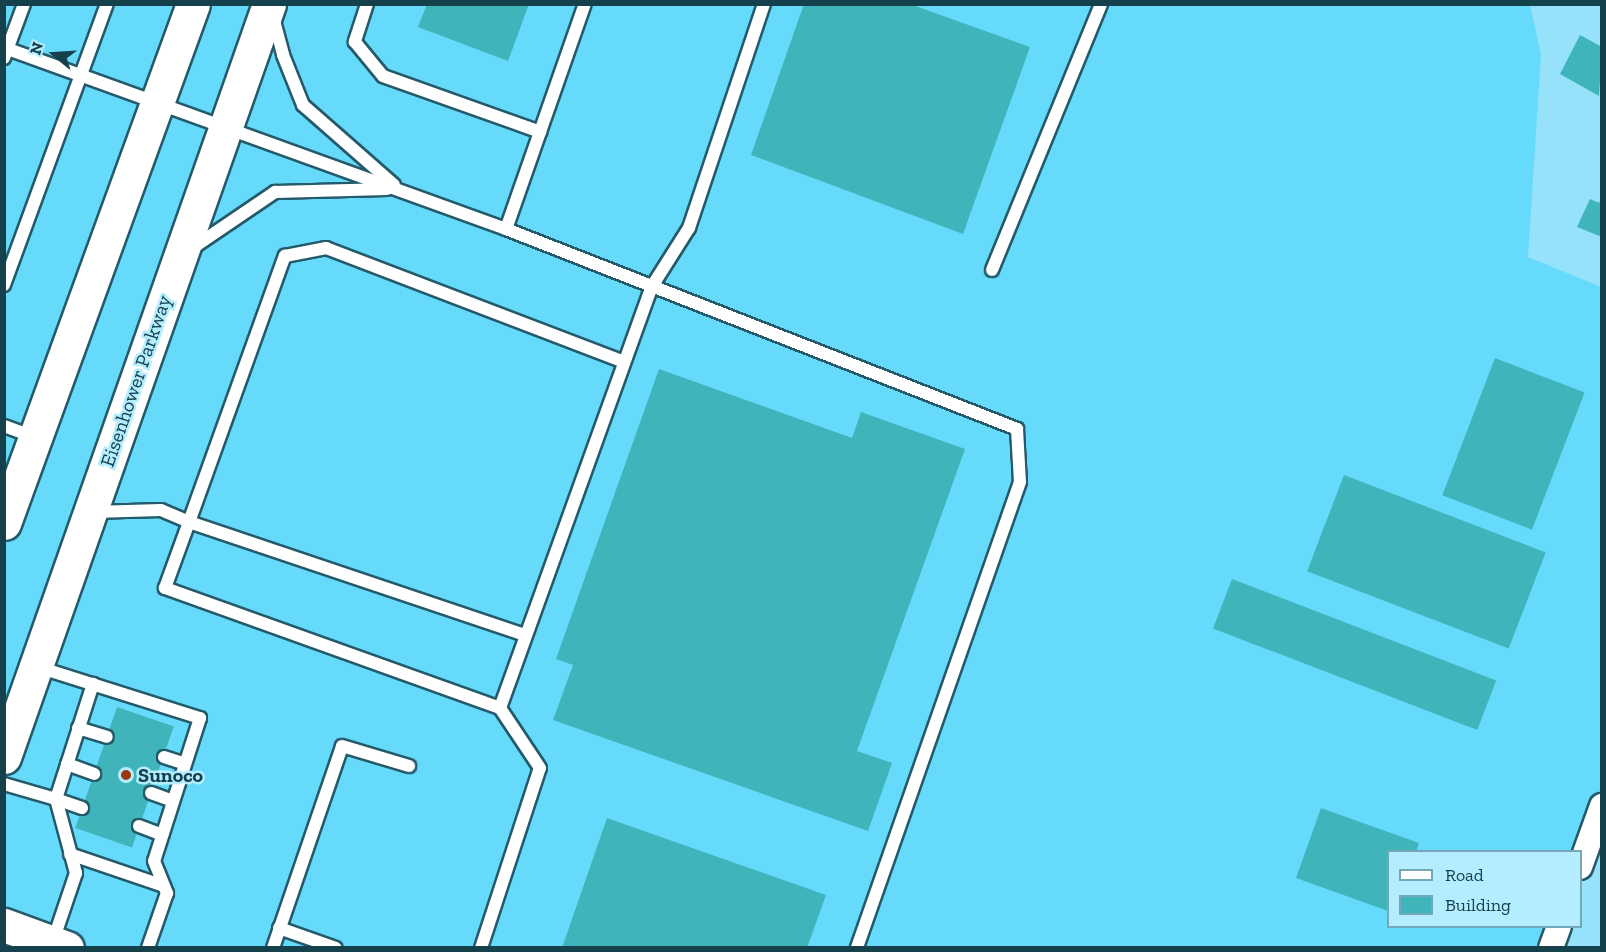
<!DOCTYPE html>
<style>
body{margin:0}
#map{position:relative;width:1606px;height:952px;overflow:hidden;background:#95e2fa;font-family:"Zilla Slab",serif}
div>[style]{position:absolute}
.built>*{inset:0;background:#66dafb}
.building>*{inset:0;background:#3fb5bb;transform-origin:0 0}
.roads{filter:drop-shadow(2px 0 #245a6a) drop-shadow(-2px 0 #245a6a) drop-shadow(0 2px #245a6a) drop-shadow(0 -2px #245a6a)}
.service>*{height:12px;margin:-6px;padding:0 6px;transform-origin:6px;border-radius:6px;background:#fff}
.minor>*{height:24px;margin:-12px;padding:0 12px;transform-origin:12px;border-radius:12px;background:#fff}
.primary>*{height:33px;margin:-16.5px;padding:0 16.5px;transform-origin:16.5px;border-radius:16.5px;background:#fff}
.dots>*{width:16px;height:16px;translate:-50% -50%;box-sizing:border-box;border:3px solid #b4edff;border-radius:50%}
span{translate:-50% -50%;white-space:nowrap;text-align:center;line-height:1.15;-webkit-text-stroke:5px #b4edff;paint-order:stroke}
.street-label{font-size:20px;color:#15414d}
.poi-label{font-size:20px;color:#15414d;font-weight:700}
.left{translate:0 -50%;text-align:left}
.frame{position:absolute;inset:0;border:6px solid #15414d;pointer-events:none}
.legend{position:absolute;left:1387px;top:850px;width:195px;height:78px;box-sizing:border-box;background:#b4edff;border:2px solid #74a8b8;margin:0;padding:8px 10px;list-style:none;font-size:18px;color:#15414d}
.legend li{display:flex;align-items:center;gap:12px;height:30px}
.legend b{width:30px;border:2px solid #74a8b8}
.north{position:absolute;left:24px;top:24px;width:60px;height:60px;-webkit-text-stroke:4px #b4edff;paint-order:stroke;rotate:288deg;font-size:16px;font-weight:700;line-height:24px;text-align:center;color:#15414d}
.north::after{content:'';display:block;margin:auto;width:21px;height:27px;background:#15414d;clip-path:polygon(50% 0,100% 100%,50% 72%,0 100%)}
</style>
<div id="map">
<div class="built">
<i style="clip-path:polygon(5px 5px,1530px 5px,1541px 54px,1528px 257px,1601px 287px,1601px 808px,1580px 852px,1388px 852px,1388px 926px,1565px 927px,1558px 947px,5px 948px)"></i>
</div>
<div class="building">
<i style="clip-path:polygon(427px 4px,529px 4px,508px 61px,418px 27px)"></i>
<i style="clip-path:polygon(804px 4px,910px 4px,1030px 47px,963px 234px,751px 155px)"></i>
<i style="clip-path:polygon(1580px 35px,1602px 47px,1599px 96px,1560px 74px)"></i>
<i style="clip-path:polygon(1602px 196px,1602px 237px,1577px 227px,1590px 199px,1599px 203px)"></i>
<i style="left:1495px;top:358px;width:96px;height:147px;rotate:21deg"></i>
<i style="clip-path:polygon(659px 369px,852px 438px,861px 412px,965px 449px,857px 751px,892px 763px,868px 831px,553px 720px,573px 665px,556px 659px)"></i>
<i style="left:1344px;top:475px;width:216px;height:103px;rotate:21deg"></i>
<i style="left:1232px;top:579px;width:283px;height:53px;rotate:21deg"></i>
<i style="left:117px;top:707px;width:60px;height:128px;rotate:19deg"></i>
<i style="clip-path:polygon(1321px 808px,1419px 843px,1416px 852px,1388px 852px,1388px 911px,1296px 878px)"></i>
<i style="clip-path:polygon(607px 818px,826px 895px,807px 948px,562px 948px)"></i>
</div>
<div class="roads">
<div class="service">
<i style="left:367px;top:4px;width:40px;rotate:108deg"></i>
<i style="left:355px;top:42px;width:44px;rotate:50.5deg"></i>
<i style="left:383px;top:76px;width:167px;rotate:19.6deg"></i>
<i style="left:273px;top:17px;width:39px;rotate:75deg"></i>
<i style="left:283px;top:55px;width:54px;rotate:68.2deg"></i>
<i style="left:303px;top:105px;width:121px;rotate:41.3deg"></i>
<i style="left:8px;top:49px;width:530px;rotate:19.87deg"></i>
<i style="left:506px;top:229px;width:549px;rotate:21.37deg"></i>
<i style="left:1017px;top:429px;width:53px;rotate:86.8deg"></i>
<i style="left:1020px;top:482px;width:494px;rotate:109.3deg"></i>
<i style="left:4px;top:58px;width:58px;rotate:-69.7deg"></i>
<i style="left:506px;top:229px;width:238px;rotate:-70.7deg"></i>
<i style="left:191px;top:249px;width:102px;rotate:-34.2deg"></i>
<i style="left:275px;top:192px;width:112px;rotate:-1.5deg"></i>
<i style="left:992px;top:270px;width:287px;rotate:-67.7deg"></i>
<i style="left:4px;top:285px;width:299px;rotate:-69.9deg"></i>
<i style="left:4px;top:426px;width:32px;rotate:20deg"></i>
<i style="left:93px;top:512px;width:68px;rotate:-1.7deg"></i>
<i style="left:161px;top:510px;width:30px;rotate:23deg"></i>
<i style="left:189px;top:522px;width:283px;rotate:-70.2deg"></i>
<i style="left:285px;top:256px;width:42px;rotate:-11deg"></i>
<i style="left:326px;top:248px;width:319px;rotate:20.9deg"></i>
<i style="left:38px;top:667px;width:170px;rotate:17.5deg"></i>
<i style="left:200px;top:718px;width:150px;rotate:107.8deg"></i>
<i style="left:154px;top:861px;width:35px;rotate:68deg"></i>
<i style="left:167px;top:893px;width:58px;rotate:109.1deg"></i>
<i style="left:500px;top:708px;width:356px;rotate:-160.3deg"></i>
<i style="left:165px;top:588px;width:70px;rotate:-70deg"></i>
<i style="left:189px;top:522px;width:354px;rotate:18.6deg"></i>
<i style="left:78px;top:728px;width:30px;rotate:17deg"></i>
<i style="left:164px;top:757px;width:22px;rotate:18deg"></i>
<i style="left:67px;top:764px;width:29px;rotate:20deg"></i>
<i style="left:4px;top:784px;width:54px;rotate:16.1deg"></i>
<i style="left:56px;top:799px;width:77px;rotate:74.9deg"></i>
<i style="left:76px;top:873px;width:72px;rotate:108.7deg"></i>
<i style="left:151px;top:793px;width:23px;rotate:20deg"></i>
<i style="left:82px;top:808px;width:28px;rotate:-161deg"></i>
<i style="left:56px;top:799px;width:121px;rotate:-72.2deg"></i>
<i style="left:139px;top:826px;width:25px;rotate:21deg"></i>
<i style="left:70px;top:854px;width:99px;rotate:18.8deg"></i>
<i style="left:279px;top:928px;width:60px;rotate:19.3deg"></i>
<i style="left:273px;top:948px;width:213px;rotate:-71.1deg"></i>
<i style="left:342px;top:746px;width:70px;rotate:16.6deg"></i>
<i style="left:481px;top:948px;width:189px;rotate:-71.9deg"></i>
<i style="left:540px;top:768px;width:72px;rotate:-123.7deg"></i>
<i style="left:500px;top:708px;width:446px;rotate:-70.2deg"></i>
<i style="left:651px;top:288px;width:71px;rotate:-57.7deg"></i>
<i style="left:689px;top:228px;width:236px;rotate:-71.5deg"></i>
</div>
<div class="minor">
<i style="left:1580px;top:867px;width:65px;rotate:-70.2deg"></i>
<i style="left:1551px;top:948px;width:23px;rotate:-70deg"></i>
</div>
<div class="primary">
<i style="left:4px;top:523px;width:552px;rotate:-69.99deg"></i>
<i style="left:4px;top:757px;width:798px;rotate:-70.61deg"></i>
<i style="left:4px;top:925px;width:67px;rotate:20.1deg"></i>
</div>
</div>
<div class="dots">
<i style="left:126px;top:775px;background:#9b360b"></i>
</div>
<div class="street-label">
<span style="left:136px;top:381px;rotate:-71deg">Eisenhower Parkway</span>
</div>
<div class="poi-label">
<span class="left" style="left:138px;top:775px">Sunoco</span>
</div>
<div class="frame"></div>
<ul class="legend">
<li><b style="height:8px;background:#fff"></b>Road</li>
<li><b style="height:16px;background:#3fb5bb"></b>Building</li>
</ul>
<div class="north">N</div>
</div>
